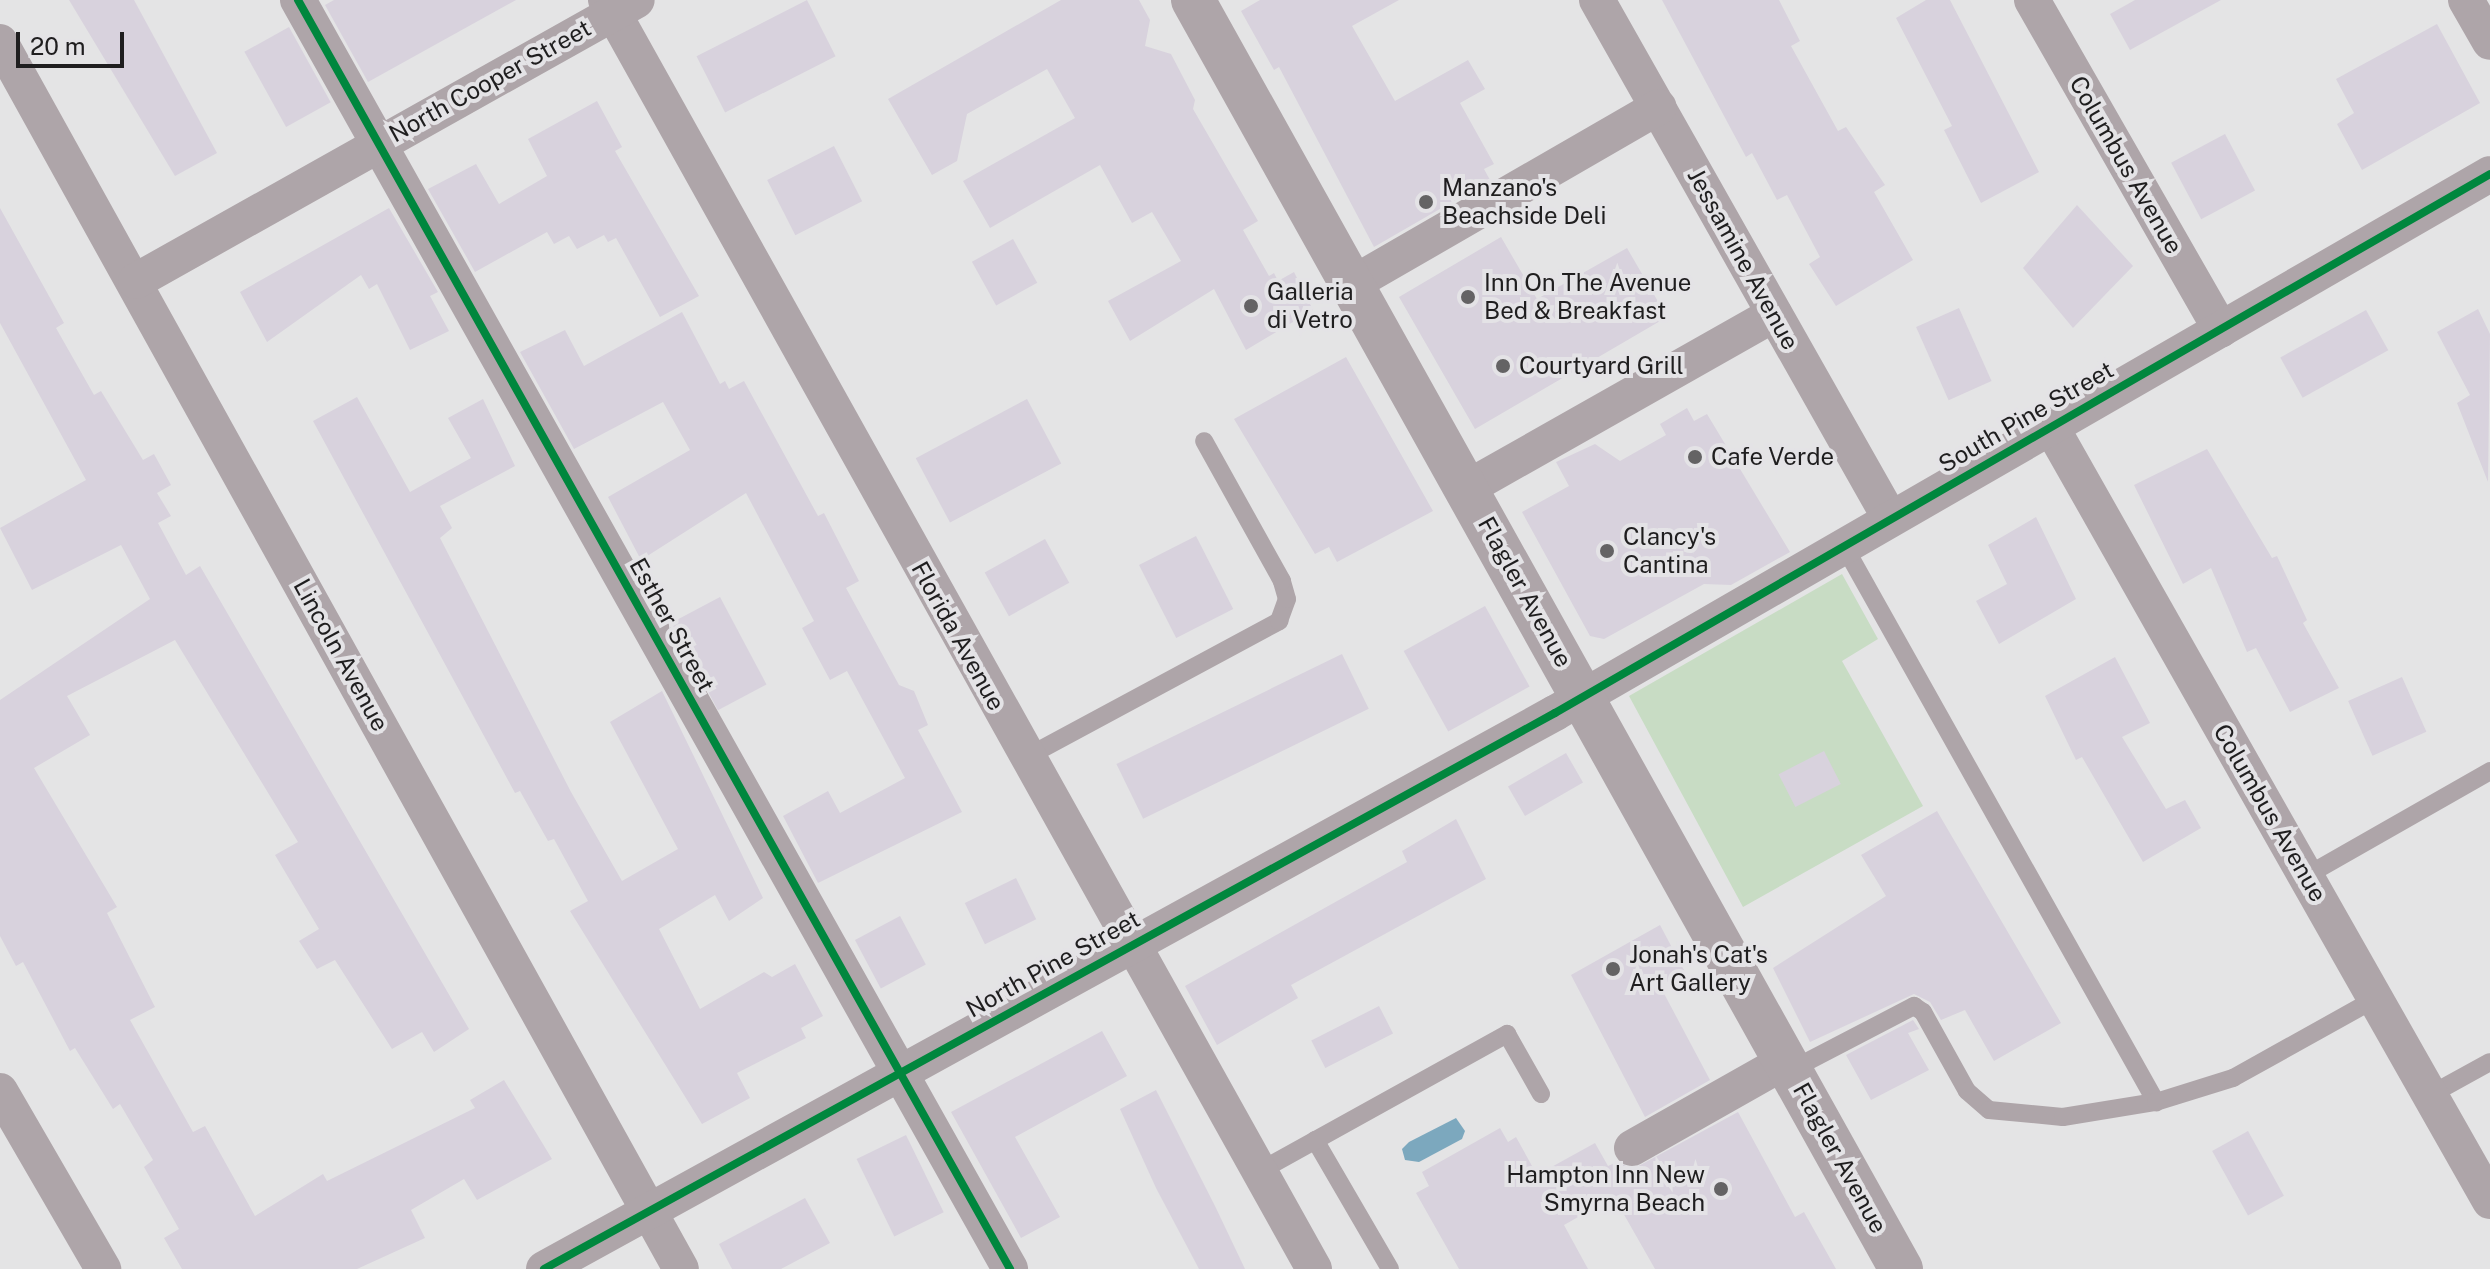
<!DOCTYPE html>
<style>
body{margin:0}
#map{position:relative;width:2490px;height:1269px;overflow:hidden;background:#e4e4e5;font-family:"Public Sans",sans-serif}
div>[style]{position:absolute}
.green>*{inset:0;background:#c8dcc4}
.water>*{inset:0;background:#7ca8be}
.building>*{inset:0;background:#d8d2dd;transform-origin:0 0}
.service>*{height:18px;margin:-9px;padding:0 9px;transform-origin:9px;border-radius:9px;background:#aea5a9}
.minor>*{height:36px;margin:-18px;padding:0 18px;transform-origin:18px;border-radius:18px;background:#aea5a9}
.tertiary>*{height:44px;margin:-22px;padding:0 22px;transform-origin:22px;border-radius:22px;background:#aea5a9}
.cycleway>*{height:8px;margin:-4px;padding:0 4px;transform-origin:4px;border-radius:4px;background:#00873e}
.dots>*{width:22px;height:22px;translate:-50% -50%;box-sizing:border-box;border:4px solid #e4e3e6;border-radius:50%}
span{translate:-50% -50%;white-space:nowrap;text-align:center;line-height:1.15;-webkit-text-stroke:8px #e4e3e6;paint-order:stroke}
.street-label{font-size:24px;color:#1f1e1f}
.poi-label{font-size:24px;color:#1f1e1f}
.left{translate:0 -50%;text-align:left}
.right{translate:-100% -50%;text-align:right}
.scale{position:absolute;left:16px;top:32px;width:108px;height:36px;box-sizing:border-box;border:4px solid #1f1e1f;border-top:0;padding-left:10px;font-size:24px;line-height:28px;white-space:nowrap;color:#1f1e1f;-webkit-text-stroke:6px #e4e3e6;paint-order:stroke}
</style>
<div id="map">
<div class="green">
<i style="clip-path:polygon(1842px 574px,1878px 639px,1842px 661px,1923px 806px,1743px 907px,1629px 696px)"></i>
</div>
<div class="water">
<i style="clip-path:polygon(1456px 1118px,1465px 1131px,1462px 1139px,1419px 1162px,1405px 1160px,1402px 1149px,1409px 1142px)"></i>
</div>
<div class="building">
<i style="clip-path:polygon(69px 0,134px 0,217px 153px,175px 176px)"></i>
<i style="clip-path:polygon(334px 0,516px 0,368px 82px,325px 5px)"></i>
<i style="left:807px;top:0;width:63px;height:124px;rotate:63deg"></i>
<i style="clip-path:polygon(1061px 0,1139px 0,1150px 20px,1145px 46px,1171px 54px,1195px 100px,1193px 109px,1258px 221px,1243px 230px,1269px 276px,1274px 273px,1278px 281px,1294px 272px,1313px 310px,1246px 350px,1214px 289px,1130px 341px,1108px 301px,1181px 261px,1152px 212px,1132px 223px,1100px 165px,990px 228px,963px 181px,1075px 118px,1047px 69px,967px 114px,957px 161px,932px 175px,888px 99px)"></i>
<i style="clip-path:polygon(1260px 0,1399px 0,1352px 26px,1395px 101px,1468px 60px,1485px 89px,1460px 103px,1494px 164px,1484px 169px,1490px 180px,1374px 247px,1279px 67px,1274px 70px,1241px 11px)"></i>
<i style="clip-path:polygon(1662px 0,1779px 0,1800px 41px,1791px 46px,1838px 131px,1846px 127px,1885px 185px,1874px 192px,1913px 260px,1836px 306px,1809px 264px,1820px 257px,1787px 195px,1777px 200px,1752px 153px,1746px 157px)"></i>
<i style="clip-path:polygon(1926px 0,1950px 0,2039px 172px,1981px 203px,1944px 130px,1952px 126px,1896px 18px)"></i>
<i style="clip-path:polygon(2135px 0,2221px 0,2130px 50px,2110px 14px)"></i>
<i style="clip-path:polygon(2437px 24px,2480px 103px,2362px 170px,2337px 124px,2354px 113px,2336px 79px)"></i>
<i style="left:289px;top:27px;width:86px;height:51px;rotate:61deg"></i>
<i style="clip-path:polygon(597px 101px,622px 147px,615px 151px,699px 296px,660px 317px,616px 238px,608px 242px,604px 235px,577px 249px,569px 236px,554px 244px,547px 232px,475px 272px,428px 189px,476px 164px,499px 204px,547px 176px,528px 139px)"></i>
<i style="left:2225px;top:134px;width:64px;height:61px;rotate:62deg"></i>
<i style="left:834px;top:146px;width:62px;height:75px;rotate:63deg"></i>
<i style="clip-path:polygon(2077px 205px,2133px 266px,2073px 328px,2023px 268px)"></i>
<i style="clip-path:polygon(0 208px,64px 323px,56px 328px,94px 395px,101px 391px,143px 460px,154px 454px,171px 485px,157px 493px,171px 516px,158px 523px,186px 575px,200px 566px,469px 1029px,434px 1052px,422px 1032px,392px 1049px,335px 960px,317px 969px,299px 941px,319px 929px,275px 855px,298px 842px,175px 640px,67px 696px,90px 735px,34px 768px,117px 907px,107px 913px,155px 1007px,130px 1020px,193px 1132px,205px 1126px,255px 1216px,323px 1174px,327px 1181px,475px 1108px,470px 1100px,504px 1080px,552px 1159px,477px 1200px,464px 1179px,411px 1210px,425px 1238px,357px 1269px,182px 1269px,164px 1238px,179px 1229px,144px 1167px,153px 1160px,120px 1104px,113px 1109px,75px 1048px,70px 1051px,23px 962px,16px 966px,0 936px,0 700px,150px 599px,121px 545px,32px 590px,0 528px,86px 480px,0 323px)"></i>
<i style="clip-path:polygon(389px 208px,438px 292px,430px 296px,449px 331px,410px 350px,377px 284px,369px 289px,361px 275px,267px 342px,240px 292px)"></i>
<i style="clip-path:polygon(1501px 237px,1537px 299px,1627px 248px,1667px 317px,1475px 429px,1399px 297px)"></i>
<i style="left:1013px;top:239px;width:50px;height:47px;rotate:61deg"></i>
<i style="left:1959px;top:308px;width:80px;height:47px;rotate:66deg"></i>
<i style="clip-path:polygon(2478px 309px,2490px 334px,2488px 482px,2457px 403px,2470px 395px,2437px 332px)"></i>
<i style="left:2366px;top:310px;width:46px;height:98px;rotate:61deg"></i>
<i style="clip-path:polygon(682px 312px,720px 384px,725px 381px,729px 389px,744px 381px,818px 516px,824px 513px,859px 581px,846px 588px,899px 685px,914px 691px,928px 725px,918px 730px,962px 812px,818px 883px,783px 816px,828px 791px,840px 813px,905px 778px,847px 671px,830px 680px,802px 628px,814px 621px,746px 493px,641px 560px,608px 497px,690px 450px,663px 402px,574px 449px,520px 352px,565px 330px,584px 366px)"></i>
<i style="clip-path:polygon(1346px 357px,1433px 511px,1337px 562px,1329px 547px,1315px 554px,1234px 419px)"></i>
<i style="clip-path:polygon(357px 397px,410px 492px,471px 458px,448px 418px,483px 399px,515px 466px,440px 506px,452px 528px,440px 538px,571px 792px,622px 881px,678px 849px,610px 722px,662px 691px,763px 898px,729px 921px,715px 895px,659px 929px,700px 1009px,764px 972px,772px 977px,795px 964px,823px 1016px,801px 1028px,806px 1038px,737px 1073px,750px 1098px,702px 1124px,570px 911px,588px 901px,554px 839px,548px 841px,520px 791px,515px 793px,313px 421px)"></i>
<i style="left:1027px;top:399px;width:73px;height:126px;rotate:62deg"></i>
<i style="clip-path:polygon(1687px 408px,1694px 421px,1707px 414px,1790px 552px,1731px 585px,1704px 584px,1604px 639px,1590px 636px,1522px 512px,1569px 486px,1556px 462px,1595px 444px,1620px 461px,1666px 435px,1660px 424px)"></i>
<i style="clip-path:polygon(2207px 449px,2272px 558px,2277px 556px,2307px 620px,2303px 623px,2339px 688px,2290px 712px,2256px 648px,2247px 652px,2211px 568px,2183px 584px,2134px 485px)"></i>
<i style="clip-path:polygon(2036px 517px,2076px 599px,1999px 644px,1976px 601px,2007px 584px,1988px 545px)"></i>
<i style="left:1196px;top:536px;width:82px;height:64px;rotate:63deg"></i>
<i style="left:1045px;top:539px;width:50px;height:69px;rotate:61deg"></i>
<i style="left:720px;top:597px;width:99px;height:55px;rotate:62deg"></i>
<i style="left:1485px;top:606px;width:92px;height:93px;rotate:61deg"></i>
<i style="left:1342px;top:654px;width:61px;height:251px;rotate:64deg"></i>
<i style="clip-path:polygon(2115px 657px,2150px 723px,2122px 737px,2166px 809px,2185px 800px,2201px 828px,2143px 862px,2082px 757px,2076px 760px,2045px 696px)"></i>
<i style="left:2402px;top:677px;width:60px;height:59px;rotate:66deg"></i>
<i style="left:1824px;top:751px;width:37px;height:51px;rotate:63deg"></i>
<i style="left:1566px;top:753px;width:34px;height:67px;rotate:60deg"></i>
<i style="clip-path:polygon(1937px 811px,2061px 1023px,1994px 1061px,1965px 1010px,1941px 1020px,1930px 1002px,1914px 994px,1810px 1042px,1773px 968px,1886px 896px,1861px 855px)"></i>
<i style="clip-path:polygon(1456px 819px,1486px 879px,1291px 985px,1298px 998px,1217px 1045px,1185px 986px,1407px 862px,1402px 851px)"></i>
<i style="left:1016px;top:878px;width:46px;height:57px;rotate:64deg"></i>
<i style="left:900px;top:916px;width:55px;height:51px;rotate:62deg"></i>
<i style="clip-path:polygon(1660px 925px,1685px 972px,1660px 986px,1710px 1080px,1645px 1117px,1571px 975px)"></i>
<i style="left:1379px;top:1006px;width:31px;height:76px;rotate:63deg"></i>
<i style="clip-path:polygon(1913px 1020px,1919px 1029px,1908px 1033px,1929px 1070px,1871px 1100px,1846px 1055px)"></i>
<i style="clip-path:polygon(1102px 1031px,1127px 1076px,1015px 1137px,1060px 1217px,1021px 1238px,951px 1112px)"></i>
<i style="clip-path:polygon(1156px 1090px,1215px 1206px,1245px 1269px,1199px 1269px,1156px 1188px,1120px 1109px)"></i>
<i style="clip-path:polygon(1738px 1112px,1795px 1217px,1804px 1212px,1836px 1269px,1655px 1269px,1614px 1197px,1564px 1225px,1588px 1269px,1459px 1269px,1416px 1193px,1429px 1186px,1422px 1172px,1500px 1128px,1508px 1142px,1516px 1137px,1537px 1175px,1595px 1143px,1608px 1166px,1617px 1162px,1633px 1169px)"></i>
<i style="left:2248px;top:1131px;width:74px;height:41px;rotate:61deg"></i>
<i style="left:906px;top:1135px;width:86px;height:55px;rotate:64deg"></i>
<i style="clip-path:polygon(805px 1198px,830px 1243px,781px 1269px,732px 1269px,719px 1244px)"></i>
</div>
<div class="service">
<i style="left:1844px;top:546px;width:638px;rotate:60.7deg"></i>
<i style="left:1025px;top:758px;width:289px;rotate:-28.3deg"></i>
<i style="left:1279px;top:621px;width:23px;rotate:-70deg"></i>
<i style="left:1287px;top:599px;width:19px;rotate:-106deg"></i>
<i style="left:1282px;top:581px;width:160px;rotate:-119.1deg"></i>
<i style="left:2306px;top:876px;width:212px;rotate:-29.7deg"></i>
<i style="left:1791px;top:1070px;width:139px;rotate:-27.5deg"></i>
<i style="left:1914px;top:1006px;width:11px;rotate:34deg"></i>
<i style="left:1923px;top:1012px;width:90px;rotate:60.9deg"></i>
<i style="left:1967px;top:1091px;width:29px;rotate:41deg"></i>
<i style="left:1989px;top:1110px;width:74px;rotate:5.4deg"></i>
<i style="left:2063px;top:1117px;width:94px;rotate:-9.2deg"></i>
<i style="left:2156px;top:1102px;width:81px;rotate:-17.3deg"></i>
<i style="left:2233px;top:1078px;width:162px;rotate:-29.1deg"></i>
<i style="left:2430px;top:1095px;width:68px;rotate:-28.8deg"></i>
<i style="left:1315px;top:1140px;width:149px;rotate:59.8deg"></i>
<i style="left:1258px;top:1172px;width:285px;rotate:-29deg"></i>
<i style="left:1507px;top:1034px;width:69px;rotate:60.5deg"></i>
</div>
<div class="minor">
<i style="left:298px;top:0;width:1455px;rotate:60.7deg"></i>
<i style="left:606px;top:0;width:1453px;rotate:60.84deg"></i>
<i style="left:1597px;top:0;width:595px;rotate:60.51deg"></i>
<i style="left:2032px;top:0;width:380px;rotate:60.2deg"></i>
<i style="left:2466px;top:0;width:48px;rotate:60.3deg"></i>
<i style="left:0;top:42px;width:1403px;rotate:60.97deg"></i>
<i style="left:136px;top:281px;width:574px;rotate:-29.29deg"></i>
<i style="left:1352px;top:284px;width:354px;rotate:-30deg"></i>
<i style="left:2050px;top:425px;width:892px;rotate:60.45deg"></i>
<i style="left:1467px;top:488px;width:353px;rotate:-29.5deg"></i>
<i style="left:0;top:1091px;width:206px;rotate:59.9deg"></i>
<i style="left:1632px;top:1148px;width:177px;rotate:-29.5deg"></i>
<i style="left:544px;top:1269px;width:1154px;rotate:-28.81deg"></i>
<i style="left:1555px;top:713px;width:1079px;rotate:-29.96deg"></i>
</div>
<div class="tertiary">
<i style="left:1193px;top:0;width:1453px;rotate:60.84deg"></i>
</div>
<div class="cycleway">
<i style="left:298px;top:0;width:1455px;rotate:60.7deg"></i>
<i style="left:544px;top:1269px;width:1154px;rotate:-28.81deg"></i>
<i style="left:1555px;top:713px;width:1079px;rotate:-29.96deg"></i>
</div>
<div class="dots">
<i style="left:1426px;top:202px;background:#646364"></i>
<i style="left:1468px;top:297px;background:#646364"></i>
<i style="left:1251px;top:306px;background:#646364"></i>
<i style="left:1503px;top:366px;background:#646364"></i>
<i style="left:1695px;top:457px;background:#646364"></i>
<i style="left:1607px;top:551px;background:#646364"></i>
<i style="left:1613px;top:969px;background:#646364"></i>
<i style="left:1721px;top:1189px;background:#646364"></i>
</div>
<div class="street-label">
<span style="left:490px;top:81px;rotate:-29deg">North Cooper Street</span>
<span style="left:2126px;top:165px;rotate:60deg">Columbus Avenue</span>
<span style="left:1743px;top:259px;rotate:61deg">Jessamine Avenue</span>
<span style="left:2026px;top:417px;rotate:-30deg">South Pine Street</span>
<span style="left:1525px;top:592px;rotate:61deg">Flagler Avenue</span>
<span style="left:672px;top:625px;rotate:61deg">Esther Street</span>
<span style="left:958px;top:636px;rotate:61deg">Florida Avenue</span>
<span style="left:341px;top:655px;rotate:61deg">Lincoln Avenue</span>
<span style="left:2270px;top:813px;rotate:60deg">Columbus Avenue</span>
<span style="left:1053px;top:964px;rotate:-29deg">North Pine Street</span>
<span style="left:1840px;top:1158px;rotate:61deg">Flagler Avenue</span>
</div>
<div class="poi-label">
<span class="left" style="left:1442px;top:202px">Manzano's<br>Beachside Deli</span>
<span class="left" style="left:1484px;top:297px">Inn On The Avenue<br>Bed &amp; Breakfast</span>
<span class="left" style="left:1267px;top:306px">Galleria<br>di Vetro</span>
<span class="left" style="left:1519px;top:366px">Courtyard Grill</span>
<span class="left" style="left:1711px;top:457px">Cafe Verde</span>
<span class="left" style="left:1623px;top:551px">Clancy's<br>Cantina</span>
<span class="left" style="left:1629px;top:969px">Jonah's Cat's<br>Art Gallery</span>
<span class="right" style="left:1705px;top:1189px">Hampton Inn New<br>Smyrna Beach</span>
</div>
<div class="scale">20 m</div>
</div>
